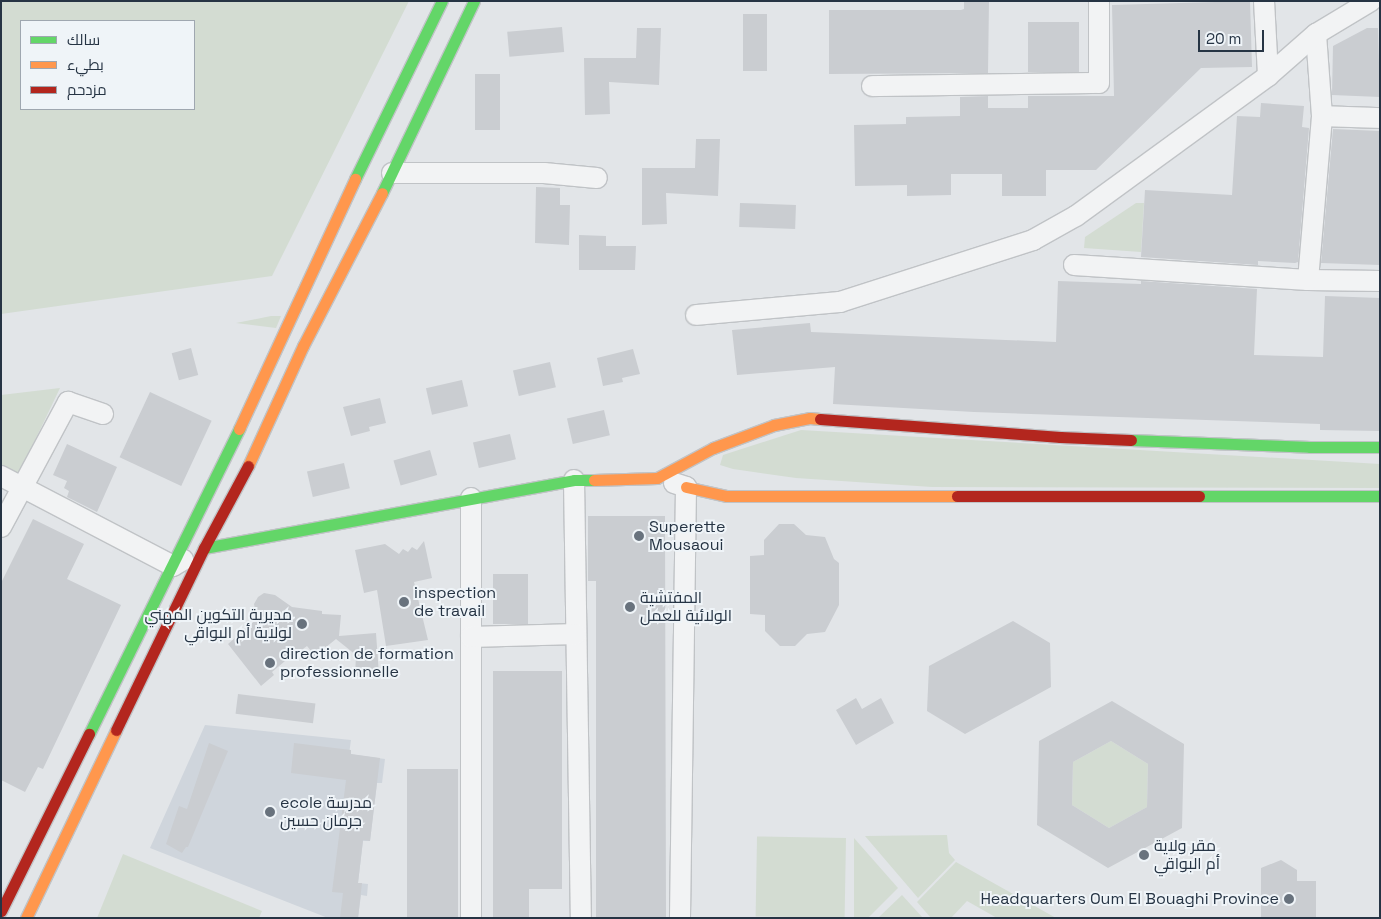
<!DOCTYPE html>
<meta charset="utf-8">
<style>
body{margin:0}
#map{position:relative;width:1381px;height:919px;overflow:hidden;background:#e2e5e8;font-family:"Space Grotesk",Cairo,sans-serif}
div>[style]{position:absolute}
.built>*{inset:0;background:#cfd5dc}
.green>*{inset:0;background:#d3dcd2;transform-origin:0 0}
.building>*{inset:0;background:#cacdd1;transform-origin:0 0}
.roads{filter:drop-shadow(1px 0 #c0c3c6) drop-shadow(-1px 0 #c0c3c6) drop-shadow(0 1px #c0c3c6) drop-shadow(0 -1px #c0c3c6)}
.street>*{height:20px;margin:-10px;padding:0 10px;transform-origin:10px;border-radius:10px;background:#f2f3f4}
.fast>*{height:11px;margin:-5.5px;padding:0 5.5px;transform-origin:5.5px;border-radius:5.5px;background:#63d668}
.slow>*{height:11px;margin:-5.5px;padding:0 5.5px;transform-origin:5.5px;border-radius:5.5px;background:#ff974d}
.jam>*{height:11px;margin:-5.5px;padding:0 5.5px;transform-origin:5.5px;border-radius:5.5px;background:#b3261e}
.dots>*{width:14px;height:14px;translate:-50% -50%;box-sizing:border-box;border:2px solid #eff4f8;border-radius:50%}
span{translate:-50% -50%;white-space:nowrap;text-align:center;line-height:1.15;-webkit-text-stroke:4px #eff4f8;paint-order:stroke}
.poi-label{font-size:16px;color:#263444}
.left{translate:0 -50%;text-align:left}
.right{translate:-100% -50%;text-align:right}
.frame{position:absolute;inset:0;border:2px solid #263444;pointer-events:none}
.legend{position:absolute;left:20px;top:20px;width:175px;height:90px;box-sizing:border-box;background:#eff4f8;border:1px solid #9fa7b0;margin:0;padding:6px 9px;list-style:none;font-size:15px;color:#263444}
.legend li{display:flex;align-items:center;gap:10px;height:25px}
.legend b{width:25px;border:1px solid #9fa7b0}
.scale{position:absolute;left:1198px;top:30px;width:66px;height:22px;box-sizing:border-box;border:2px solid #263444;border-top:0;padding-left:6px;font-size:15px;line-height:18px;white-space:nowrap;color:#263444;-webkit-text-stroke:4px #eff4f8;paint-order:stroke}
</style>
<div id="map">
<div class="built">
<i style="clip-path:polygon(205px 725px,351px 740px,349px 754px,385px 759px,382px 783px,377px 783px,370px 841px,363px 841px,358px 883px,368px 884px,367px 896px,361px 895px,358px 918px,328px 918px,150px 848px)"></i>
</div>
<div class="green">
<i style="clip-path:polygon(evenodd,1px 1px,409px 1px,272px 276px,1px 314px,1px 1px,194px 21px,194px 109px,21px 109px,21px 21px,194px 21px)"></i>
<i style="clip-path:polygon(1136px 203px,1144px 203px,1141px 252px,1084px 248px,1085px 237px)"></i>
<i style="clip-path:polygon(271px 316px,281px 316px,276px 328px,236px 323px)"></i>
<i style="clip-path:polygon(60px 388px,18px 476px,1px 467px,1px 395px)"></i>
<i style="clip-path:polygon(801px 430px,1380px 464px,1380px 488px,932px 487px,796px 478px,733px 469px,720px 465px,723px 455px)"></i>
<i style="clip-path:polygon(1111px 741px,1148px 764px,1147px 807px,1109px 828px,1072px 805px,1073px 762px)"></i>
<i style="clip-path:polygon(947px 835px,949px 853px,955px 860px,918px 898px,865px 836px)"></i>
<i style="left:846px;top:838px;width:80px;height:89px;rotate:91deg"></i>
<i style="clip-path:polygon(854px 838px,898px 888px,868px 918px,854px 918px)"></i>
<i style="clip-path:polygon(123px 854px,262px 911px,259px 918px,97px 918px)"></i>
<i style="clip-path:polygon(956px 862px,1056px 918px,997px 918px,967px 901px,951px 918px,931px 918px,917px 902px)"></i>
<i style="clip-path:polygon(902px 895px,923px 918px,878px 918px)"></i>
</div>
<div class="building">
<i style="clip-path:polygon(964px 1px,989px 1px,988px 73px,829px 74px,829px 10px,961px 10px,964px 9px)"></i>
<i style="clip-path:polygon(1250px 1px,1252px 67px,1201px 68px,1096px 170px,1046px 170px,1046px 196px,1002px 196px,1002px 174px,951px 174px,951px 195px,907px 196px,907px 185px,855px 186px,854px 125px,906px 124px,906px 117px,960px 116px,960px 97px,988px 96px,988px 108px,1028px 108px,1028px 96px,1114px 96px,1112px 5px)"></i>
<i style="left:743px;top:14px;width:24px;height:57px"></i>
<i style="left:1028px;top:22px;width:51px;height:50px"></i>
<i style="left:562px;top:27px;width:25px;height:55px;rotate:85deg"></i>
<i style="clip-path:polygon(637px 28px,661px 28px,659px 85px,609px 82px,610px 114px,585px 115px,584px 58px,636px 58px)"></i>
<i style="clip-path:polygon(1367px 28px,1378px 28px,1380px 97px,1332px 95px,1333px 46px)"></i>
<i style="left:475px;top:74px;width:25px;height:56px"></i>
<i style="clip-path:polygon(1261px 103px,1304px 106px,1302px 127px,1309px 128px,1298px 262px,1295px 263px,1258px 261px,1258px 265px,1141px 257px,1145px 190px,1232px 195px,1237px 116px,1260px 117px)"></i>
<i style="clip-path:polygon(1333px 129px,1380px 131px,1380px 265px,1321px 263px)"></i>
<i style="clip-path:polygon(696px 139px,720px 139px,718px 196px,666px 193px,667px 224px,642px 225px,642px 168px,695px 168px)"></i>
<i style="clip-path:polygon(536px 187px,560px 188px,560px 205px,570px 205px,569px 245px,535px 243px)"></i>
<i style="left:740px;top:203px;width:56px;height:24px;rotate:2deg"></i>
<i style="clip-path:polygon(579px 235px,606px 236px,606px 246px,636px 246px,635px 270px,579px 270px)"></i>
<i style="clip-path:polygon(1058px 281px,1141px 284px,1141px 281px,1257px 289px,1254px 355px,1323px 357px,1325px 296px,1380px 298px,1380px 431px,1320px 430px,1320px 424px,974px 412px,833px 404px,835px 367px,737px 375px,732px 330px,810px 323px,811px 332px,1056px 342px)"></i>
<i style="left:191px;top:348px;width:28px;height:20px;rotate:75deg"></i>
<i style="clip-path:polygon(633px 349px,640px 374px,622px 378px,623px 382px,603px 386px,597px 358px)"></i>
<i style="left:550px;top:362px;width:26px;height:38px;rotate:77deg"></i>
<i style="left:462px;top:380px;width:27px;height:37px;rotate:77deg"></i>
<i style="left:150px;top:392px;width:68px;height:72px;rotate:25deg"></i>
<i style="clip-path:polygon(380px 398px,386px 423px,369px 427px,370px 431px,351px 436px,343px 407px)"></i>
<i style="left:604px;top:410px;width:26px;height:38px;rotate:77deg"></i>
<i style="left:510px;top:434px;width:26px;height:38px;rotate:77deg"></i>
<i style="clip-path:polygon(67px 444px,117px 467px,97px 512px,67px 497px,69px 491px,64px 488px,67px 481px,53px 475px)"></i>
<i style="left:430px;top:450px;width:26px;height:38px;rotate:74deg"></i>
<i style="left:344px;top:463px;width:26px;height:38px;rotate:77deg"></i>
<i style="clip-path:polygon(588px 516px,665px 516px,666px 918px,596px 918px,596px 581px,588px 581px)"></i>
<i style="clip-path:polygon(33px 519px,84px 544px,67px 579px,121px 605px,43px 769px,38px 767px,25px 792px,1px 780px,1px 583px)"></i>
<i style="clip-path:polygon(779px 524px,794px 524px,806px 535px,825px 537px,834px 559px,839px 563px,839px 605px,825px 632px,807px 634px,795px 646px,780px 646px,765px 631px,765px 615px,750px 614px,750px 556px,764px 555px,764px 540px)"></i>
<i style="clip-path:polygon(424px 541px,432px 578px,414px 582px,428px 640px,386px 646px,377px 590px,364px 593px,355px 550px,385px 544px,399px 554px,403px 549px,408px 552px,412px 547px,417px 550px)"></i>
<i style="left:493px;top:574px;width:35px;height:50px"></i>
<i style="clip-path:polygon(264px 593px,275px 595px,292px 607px,322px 611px,322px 614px,341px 615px,339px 636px,376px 633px,379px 675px,355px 676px,356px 655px,336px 639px,315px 656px,307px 646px,299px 652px,298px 650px,272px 672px,274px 675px,261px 686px,228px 644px,257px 619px,254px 604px,258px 597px)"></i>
<i style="clip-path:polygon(1013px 621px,1050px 643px,1051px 687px,965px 734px,927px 711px,929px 666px)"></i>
<i style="clip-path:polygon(493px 671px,562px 671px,562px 889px,529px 889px,529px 918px,493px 918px)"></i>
<i style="left:238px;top:694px;width:78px;height:20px;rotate:7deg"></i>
<i style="clip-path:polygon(856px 698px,862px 709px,881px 698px,894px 723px,856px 745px,836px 710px)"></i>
<i style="clip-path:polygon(evenodd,1112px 701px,1184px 744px,1182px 828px,1108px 868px,1037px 825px,1039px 741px,1112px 701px,1111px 741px,1148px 764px,1147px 807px,1109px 828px,1072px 805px,1073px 762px,1111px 741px)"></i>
<i style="clip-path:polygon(209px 743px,228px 751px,188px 847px,186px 847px,182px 853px,166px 844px,179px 806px,187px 809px)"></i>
<i style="clip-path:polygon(294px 743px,351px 750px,351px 754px,380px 758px,370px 841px,363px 840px,358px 883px,362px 883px,358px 918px,340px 918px,343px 893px,332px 892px,346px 780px,291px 773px)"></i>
<i style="left:407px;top:769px;width:51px;height:149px"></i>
<i style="clip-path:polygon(1281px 860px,1297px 870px,1297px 881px,1316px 881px,1316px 918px,1261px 918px,1261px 868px)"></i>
</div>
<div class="roads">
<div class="street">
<i style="left:1264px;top:1px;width:75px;rotate:86.9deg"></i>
<i style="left:872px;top:86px;width:227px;rotate:-0.8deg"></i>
<i style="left:1099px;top:83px;width:82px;rotate:-90deg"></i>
<i style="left:1322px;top:116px;width:58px;rotate:2deg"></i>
<i style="left:392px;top:173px;width:152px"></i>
<i style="left:544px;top:173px;width:53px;rotate:5.4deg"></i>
<i style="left:1074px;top:265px;width:234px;rotate:3.7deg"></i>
<i style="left:1308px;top:280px;width:72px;rotate:0.8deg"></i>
<i style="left:1308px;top:280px;width:165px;rotate:-85.1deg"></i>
<i style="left:1322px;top:116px;width:82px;rotate:-94.2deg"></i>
<i style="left:696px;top:315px;width:145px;rotate:-5.2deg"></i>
<i style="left:840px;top:302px;width:203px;rotate:-17.8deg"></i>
<i style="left:1033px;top:240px;width:49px;rotate:-29.2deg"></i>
<i style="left:1076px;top:216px;width:238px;rotate:-36.1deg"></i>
<i style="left:1268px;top:76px;width:64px;rotate:-41.2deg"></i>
<i style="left:1316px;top:34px;width:64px;rotate:-31deg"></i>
<i style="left:1px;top:476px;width:194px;rotate:27.6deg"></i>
<i style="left:173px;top:566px;width:12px;rotate:-31deg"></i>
<i style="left:574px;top:480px;width:438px;rotate:89.1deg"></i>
<i style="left:674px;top:483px;width:13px;rotate:18deg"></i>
<i style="left:686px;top:487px;width:431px;rotate:90.8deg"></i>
<i style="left:471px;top:498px;width:139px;rotate:90deg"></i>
<i style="left:1px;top:527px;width:142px;rotate:-61.8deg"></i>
<i style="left:68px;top:402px;width:37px;rotate:19deg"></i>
<i style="left:471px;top:918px;width:281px;rotate:-90deg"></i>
<i style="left:471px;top:637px;width:105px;rotate:-1.6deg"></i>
</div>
<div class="fast">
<i style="left:355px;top:179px;width:198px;rotate:-64deg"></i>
<i style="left:382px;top:193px;width:213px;rotate:-64.4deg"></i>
<i style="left:1131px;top:440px;width:179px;rotate:2.2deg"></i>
<i style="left:1310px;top:447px;width:70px"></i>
<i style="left:1199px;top:496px;width:181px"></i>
<i style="left:204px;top:548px;width:376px;rotate:-10.4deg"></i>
<i style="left:574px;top:480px;width:20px"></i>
<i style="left:89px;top:734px;width:340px;rotate:-63.8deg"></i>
</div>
<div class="slow">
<i style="left:239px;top:429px;width:276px;rotate:-65.1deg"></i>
<i style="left:248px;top:466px;width:132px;rotate:-65.4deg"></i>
<i style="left:303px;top:346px;width:172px;rotate:-62.7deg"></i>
<i style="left:594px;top:480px;width:63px;rotate:-1.8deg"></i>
<i style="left:657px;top:478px;width:64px;rotate:-28.2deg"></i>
<i style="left:713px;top:448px;width:65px;rotate:-20.7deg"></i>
<i style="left:774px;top:425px;width:37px;rotate:-11deg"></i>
<i style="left:810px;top:418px;width:10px;rotate:6deg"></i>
<i style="left:686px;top:487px;width:42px;rotate:12.4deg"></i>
<i style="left:727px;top:496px;width:230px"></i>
<i style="left:26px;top:918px;width:208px;rotate:-64.4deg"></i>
</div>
<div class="jam">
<i style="left:820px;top:419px;width:241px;rotate:4.3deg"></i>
<i style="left:1060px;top:437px;width:71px;rotate:2.4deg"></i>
<i style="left:957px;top:496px;width:242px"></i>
<i style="left:116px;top:730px;width:202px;rotate:-64.2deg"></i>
<i style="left:204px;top:548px;width:93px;rotate:-61.8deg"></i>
<i style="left:1px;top:911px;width:198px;rotate:-63.6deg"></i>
</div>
</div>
<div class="dots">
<i style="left:639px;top:536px;background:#68727d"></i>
<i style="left:404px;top:602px;background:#68727d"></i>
<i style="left:630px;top:607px;background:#68727d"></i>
<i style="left:302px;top:624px;background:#68727d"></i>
<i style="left:270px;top:663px;background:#68727d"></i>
<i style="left:270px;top:812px;background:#68727d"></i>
<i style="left:1144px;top:855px;background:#68727d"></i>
<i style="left:1289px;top:899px;background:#68727d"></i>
</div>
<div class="poi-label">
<span class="left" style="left:649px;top:536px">Superette<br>Mousaoui</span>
<span class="left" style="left:414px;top:602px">inspection<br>de travail</span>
<span class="left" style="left:640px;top:607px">المفتشية<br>الولائية للعمل</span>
<span class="right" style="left:292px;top:624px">مديرية التكوين المهني<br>لولاية أم البواقي</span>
<span class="left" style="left:280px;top:663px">direction de formation<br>professionnelle</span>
<span class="left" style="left:280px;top:812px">ecole مدرسة<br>جرمان حسين</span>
<span class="left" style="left:1154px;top:855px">مقر ولاية<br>أم البواقي</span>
<span class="right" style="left:1279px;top:899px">Headquarters Oum El Bouaghi Province</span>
</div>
<div class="frame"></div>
<ul class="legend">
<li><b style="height:6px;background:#63d668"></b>سالك</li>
<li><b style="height:6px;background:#ff974d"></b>بطيء</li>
<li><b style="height:6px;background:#b3261e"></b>مزدحم</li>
</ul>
<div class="scale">20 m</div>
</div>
